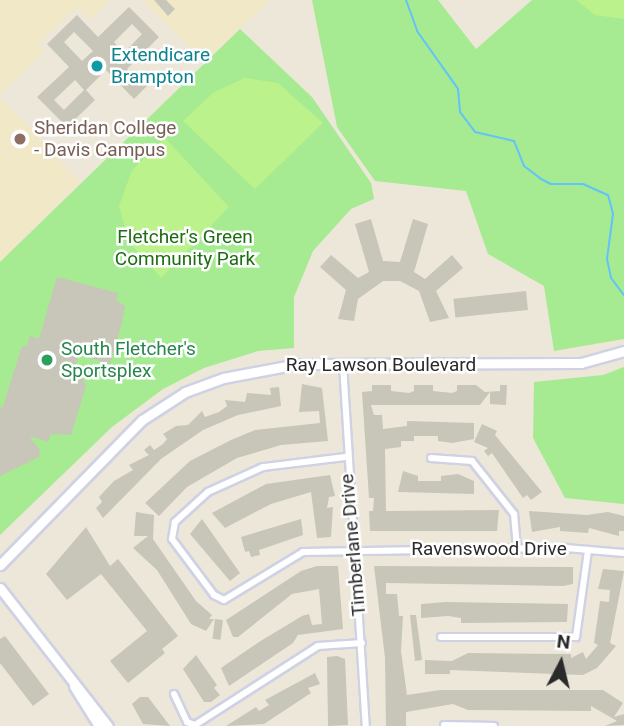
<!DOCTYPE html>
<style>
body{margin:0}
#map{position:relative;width:624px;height:726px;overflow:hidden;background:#ede7da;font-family:Roboto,sans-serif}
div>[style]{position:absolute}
.education>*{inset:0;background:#f1e8c8}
.green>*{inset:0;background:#a6ea91}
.pitch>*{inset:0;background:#bcf28b}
.stream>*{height:2px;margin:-1px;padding:0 1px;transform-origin:1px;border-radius:1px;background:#62c3fa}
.building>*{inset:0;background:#c8c5b9;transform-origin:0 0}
.roads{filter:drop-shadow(2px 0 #cfd1e4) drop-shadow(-2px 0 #cfd1e4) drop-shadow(0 2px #cfd1e4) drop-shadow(0 -2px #cfd1e4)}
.street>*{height:6px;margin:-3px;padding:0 3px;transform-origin:3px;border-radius:3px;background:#fff}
.secondary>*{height:9px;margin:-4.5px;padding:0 4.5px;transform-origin:4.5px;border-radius:4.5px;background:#fff}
.dots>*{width:19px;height:19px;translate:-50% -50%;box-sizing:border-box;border:4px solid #fff;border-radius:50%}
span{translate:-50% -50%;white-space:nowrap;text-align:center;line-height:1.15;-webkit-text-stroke:5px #fff;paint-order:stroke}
.culture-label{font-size:19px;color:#0d838f}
.left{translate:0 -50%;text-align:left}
.education-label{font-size:19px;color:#785e54}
.park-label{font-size:19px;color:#1d6e13}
.leisure-label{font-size:19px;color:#27864d}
.street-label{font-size:19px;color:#2a2a2a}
.north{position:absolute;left:526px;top:628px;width:70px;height:70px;-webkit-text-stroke:5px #fff;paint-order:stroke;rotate:7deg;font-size:19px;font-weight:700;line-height:28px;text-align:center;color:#2a2a2a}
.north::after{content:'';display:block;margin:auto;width:24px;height:32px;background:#2a2a2a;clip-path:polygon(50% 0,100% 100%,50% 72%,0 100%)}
</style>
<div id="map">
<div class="education">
<i style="clip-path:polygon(0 0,111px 0,90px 20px,76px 8px,38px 44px,45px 51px,0 95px)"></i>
<i style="clip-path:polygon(142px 0,270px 0,204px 62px)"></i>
<i style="clip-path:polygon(0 97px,80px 182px,0 262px)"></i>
</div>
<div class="green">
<i style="clip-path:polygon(312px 0,438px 0,476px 49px,532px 0,624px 0,624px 339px,554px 351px,544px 286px,488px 254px,466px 191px,375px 181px,337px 127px)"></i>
<i style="clip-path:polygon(240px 29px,312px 97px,371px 183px,374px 199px,351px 209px,313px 251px,294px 297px,294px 348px,258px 351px,204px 368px,163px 389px,112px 427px,0 535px,0 262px)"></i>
<i style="clip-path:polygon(624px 367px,624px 504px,565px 498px,533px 438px,534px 382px,603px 375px)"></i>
</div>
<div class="pitch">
<i style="clip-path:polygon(576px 0,624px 0,624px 19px,595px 15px)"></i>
<i style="clip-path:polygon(245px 78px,278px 83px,323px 123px,255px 189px,183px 121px,214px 92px)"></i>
<i style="clip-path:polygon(165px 138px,229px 207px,161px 278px,129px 242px,119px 206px,132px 170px)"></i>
</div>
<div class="stream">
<i style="left:406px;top:0;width:33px;rotate:70deg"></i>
<i style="left:417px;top:31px;width:71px;rotate:54.7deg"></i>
<i style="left:458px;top:89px;width:23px;rotate:85deg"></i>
<i style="left:460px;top:112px;width:25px;rotate:53deg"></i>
<i style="left:475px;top:132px;width:40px;rotate:13deg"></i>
<i style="left:514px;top:141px;width:27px;rotate:68deg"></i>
<i style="left:524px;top:166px;width:21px;rotate:37deg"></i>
<i style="left:541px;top:179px;width:11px;rotate:27deg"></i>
<i style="left:551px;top:184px;width:32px"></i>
<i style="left:583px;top:184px;width:27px;rotate:24deg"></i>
<i style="left:608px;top:195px;width:20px;rotate:75deg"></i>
<i style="left:613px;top:214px;width:45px;rotate:97.6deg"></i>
<i style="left:607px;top:259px;width:19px;rotate:78deg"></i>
<i style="left:611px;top:278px;width:21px;rotate:53deg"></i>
</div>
<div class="building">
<i style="clip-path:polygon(154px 0,166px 0,175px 9px,168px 16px)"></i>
<i style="clip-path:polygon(evenodd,129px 7px,159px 37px,127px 69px,139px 81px,145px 74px,152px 81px,134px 99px,106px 70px,86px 90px,95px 100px,67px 127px,37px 97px,69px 67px,47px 44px,77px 15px,98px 37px,129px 7px,132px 24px,142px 34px,124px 53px,114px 42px,132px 24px,129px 7px,74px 32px,93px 51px,82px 61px,64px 42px,74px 32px,129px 7px,75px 80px,84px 90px,64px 110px,54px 100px,75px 80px)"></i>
<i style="clip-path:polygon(371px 219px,383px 261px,400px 262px,413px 219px,428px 224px,414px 272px,425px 279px,452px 255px,463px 268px,436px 291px,449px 318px,430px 322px,419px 291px,400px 281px,383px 281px,358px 299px,354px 321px,338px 319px,346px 290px,320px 267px,331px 255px,358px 278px,369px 272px,355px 224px)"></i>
<i style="clip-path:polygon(57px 277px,118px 293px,116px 300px,125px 306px,121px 326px,110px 364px,79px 355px,72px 375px,83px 379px,86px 386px,71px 435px,51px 434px,48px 442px,29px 436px,40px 450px,39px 457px,0 476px,0 406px,2px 409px,22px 346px,27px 346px,30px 336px,39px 339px)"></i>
<i style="left:526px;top:291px;width:19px;height:73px;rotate:84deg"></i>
<i style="clip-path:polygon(302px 384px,322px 388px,328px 441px,281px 445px,237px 458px,187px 487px,159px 516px,145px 503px,190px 461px,231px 440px,255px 430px,320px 423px,319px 411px,299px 412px)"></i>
<i style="clip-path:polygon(372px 385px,391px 385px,391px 391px,409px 393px,414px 391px,414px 385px,433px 385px,433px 391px,452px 393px,457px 391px,457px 385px,476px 385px,485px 392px,500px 391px,500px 385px,507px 385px,506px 405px,490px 404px,490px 392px,480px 405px,371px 405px,374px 415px,382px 415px,383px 429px,407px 426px,407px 421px,474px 423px,474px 439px,452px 443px,438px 441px,438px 436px,414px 436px,414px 441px,401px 441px,401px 447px,385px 449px,386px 511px,499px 510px,497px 531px,370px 531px,369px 511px,373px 511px,374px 498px,369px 498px,362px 392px,372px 391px)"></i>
<i style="clip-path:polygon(279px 387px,281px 406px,238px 415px,203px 430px,161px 459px,103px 518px,96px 508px,102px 502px,99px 497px,114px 481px,133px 470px,129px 465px,149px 455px,144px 450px,150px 445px,154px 450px,163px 444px,167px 439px,163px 434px,176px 426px,188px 425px,202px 411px,205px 417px,219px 412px,227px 406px,225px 400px,245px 402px,247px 393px,271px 395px,270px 388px)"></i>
<i style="clip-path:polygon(482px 424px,497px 431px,495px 435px,542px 492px,531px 500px,527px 495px,523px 498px,492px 453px,488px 456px,484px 451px,488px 448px,474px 442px)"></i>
<i style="clip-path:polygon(403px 471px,418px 476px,418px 481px,441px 481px,441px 476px,458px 474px,474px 481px,474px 494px,398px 492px)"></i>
<i style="clip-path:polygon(330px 475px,335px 496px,329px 497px,327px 508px,333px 507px,331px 537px,317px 538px,311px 492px,271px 504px,225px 528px,212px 513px,266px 484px)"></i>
<i style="clip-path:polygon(529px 511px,587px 515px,608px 512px,624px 516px,624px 531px,619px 531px,619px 536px,589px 528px,588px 533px,560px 531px,560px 527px,532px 532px)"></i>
<i style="clip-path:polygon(136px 512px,154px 515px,153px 539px,196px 601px,212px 615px,209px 619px,214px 619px,206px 631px,191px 624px,157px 570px,133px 548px,148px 536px,134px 536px)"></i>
<i style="clip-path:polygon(202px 519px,240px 573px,230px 581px,190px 534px)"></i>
<i style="clip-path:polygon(301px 519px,303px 535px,259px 550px,260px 555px,251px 557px,249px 551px,245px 552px,241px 537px)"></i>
<i style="clip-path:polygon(86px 527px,110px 566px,118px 559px,178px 636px,162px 649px,165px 653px,128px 683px,110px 661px,147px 631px,101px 574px,67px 600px,46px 574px)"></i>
<i style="clip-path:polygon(317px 566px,338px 566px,343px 629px,298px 635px,293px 643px,229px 686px,221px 668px,259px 642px,302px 616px,309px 614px,312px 625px,322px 624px,319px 589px,292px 594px,238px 637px,233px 637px,226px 620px,301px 571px)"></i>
<i style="clip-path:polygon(374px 566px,573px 567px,573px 584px,563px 586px,386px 583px,386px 594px,397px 594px,399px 616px,403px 616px,401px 651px,407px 695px,440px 690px,603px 690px,623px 703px,614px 717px,624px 714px,624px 725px,605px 726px,617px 721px,591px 706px,591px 711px,468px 710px,453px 704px,406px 712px,406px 726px,386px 726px,385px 658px)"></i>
<i style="clip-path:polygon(603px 569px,624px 571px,610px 643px,616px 646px,597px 668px,583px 675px,450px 670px,450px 674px,425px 674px,425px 660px,452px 661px,468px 653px,571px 654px,571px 658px,583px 652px,586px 659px,598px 645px,594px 643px,600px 601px,609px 602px,610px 590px,598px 589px)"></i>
<i style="clip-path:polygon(446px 602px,568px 604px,567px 622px,461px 623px,461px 618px,448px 616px,421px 618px,421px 604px)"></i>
<i style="clip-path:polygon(410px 615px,416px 615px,422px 660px,415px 661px)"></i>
<i style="left:215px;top:619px;width:8px;height:20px;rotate:7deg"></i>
<i style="clip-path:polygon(5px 636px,49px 694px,33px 706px,0 663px,0 639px)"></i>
<i style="clip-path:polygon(196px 655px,217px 685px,214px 688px,220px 695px,211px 702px,204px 702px,183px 669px)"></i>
<i style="clip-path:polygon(337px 656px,345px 659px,348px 725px,328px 726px,327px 657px)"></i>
<i style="clip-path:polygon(315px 673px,320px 684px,308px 688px,311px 693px,264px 724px,226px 726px,256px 707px,259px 711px,269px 705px,265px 700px)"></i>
<i style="clip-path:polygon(140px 697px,148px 697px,170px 726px,143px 724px,132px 704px)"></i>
</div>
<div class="roads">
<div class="street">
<i style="left:343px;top:364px;width:363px;rotate:86.4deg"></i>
<i style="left:345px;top:457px;width:83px;rotate:173deg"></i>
<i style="left:263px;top:467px;width:60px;rotate:155.6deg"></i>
<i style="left:208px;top:492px;width:45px;rotate:137.7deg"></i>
<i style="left:175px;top:522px;width:17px;rotate:100deg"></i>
<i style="left:172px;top:539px;width:70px;rotate:53.1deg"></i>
<i style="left:214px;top:595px;width:11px;rotate:27deg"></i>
<i style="left:224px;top:600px;width:92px;rotate:-31.3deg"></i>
<i style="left:303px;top:552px;width:263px;rotate:-0.9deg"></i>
<i style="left:566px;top:548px;width:58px;rotate:4.9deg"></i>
<i style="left:431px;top:458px;width:41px;rotate:4.2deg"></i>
<i style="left:472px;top:461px;width:68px;rotate:51.6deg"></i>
<i style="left:514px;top:514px;width:35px;rotate:85deg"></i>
<i style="left:441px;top:637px;width:135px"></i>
<i style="left:576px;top:637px;width:88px;rotate:-82.1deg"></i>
<i style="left:174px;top:694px;width:31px;rotate:65deg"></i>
<i style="left:187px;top:722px;width:9px;rotate:21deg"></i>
<i style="left:195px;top:725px;width:146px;rotate:-32.7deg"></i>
<i style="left:318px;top:646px;width:44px;rotate:-3.9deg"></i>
<i style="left:444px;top:725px;width:50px;rotate:1.1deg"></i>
</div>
<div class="secondary">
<i style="left:0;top:565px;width:203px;rotate:-45.6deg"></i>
<i style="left:142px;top:420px;width:51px;rotate:-33.1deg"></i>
<i style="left:185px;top:392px;width:40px;rotate:-20.2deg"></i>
<i style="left:223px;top:378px;width:76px;rotate:-10.6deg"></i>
<i style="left:298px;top:364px;width:283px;rotate:-0.2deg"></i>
<i style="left:581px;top:363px;width:45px;rotate:-15.6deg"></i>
<i style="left:0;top:588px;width:175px;rotate:52deg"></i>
<i style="left:74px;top:686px;width:47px;rotate:58deg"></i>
</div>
</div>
<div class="dots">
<i style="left:97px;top:66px;background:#0f9aa8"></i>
<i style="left:20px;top:139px;background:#8d6e63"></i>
<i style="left:47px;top:360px;background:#2e9e5b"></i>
</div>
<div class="culture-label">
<span class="left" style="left:111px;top:66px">Extendicare<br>Brampton</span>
</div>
<div class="education-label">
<span class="left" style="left:34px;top:139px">Sheridan College<br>- Davis Campus</span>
</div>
<div class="park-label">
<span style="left:185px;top:248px">Fletcher's Green<br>Community Park</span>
</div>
<div class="leisure-label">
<span class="left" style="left:61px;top:360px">South Fletcher's<br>Sportsplex</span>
</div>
<div class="street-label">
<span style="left:381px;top:365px">Ray Lawson Boulevard</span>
<span style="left:353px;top:545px;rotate:-95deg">Timberlane Drive</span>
<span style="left:489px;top:549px">Ravenswood Drive</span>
</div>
<div class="north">N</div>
</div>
